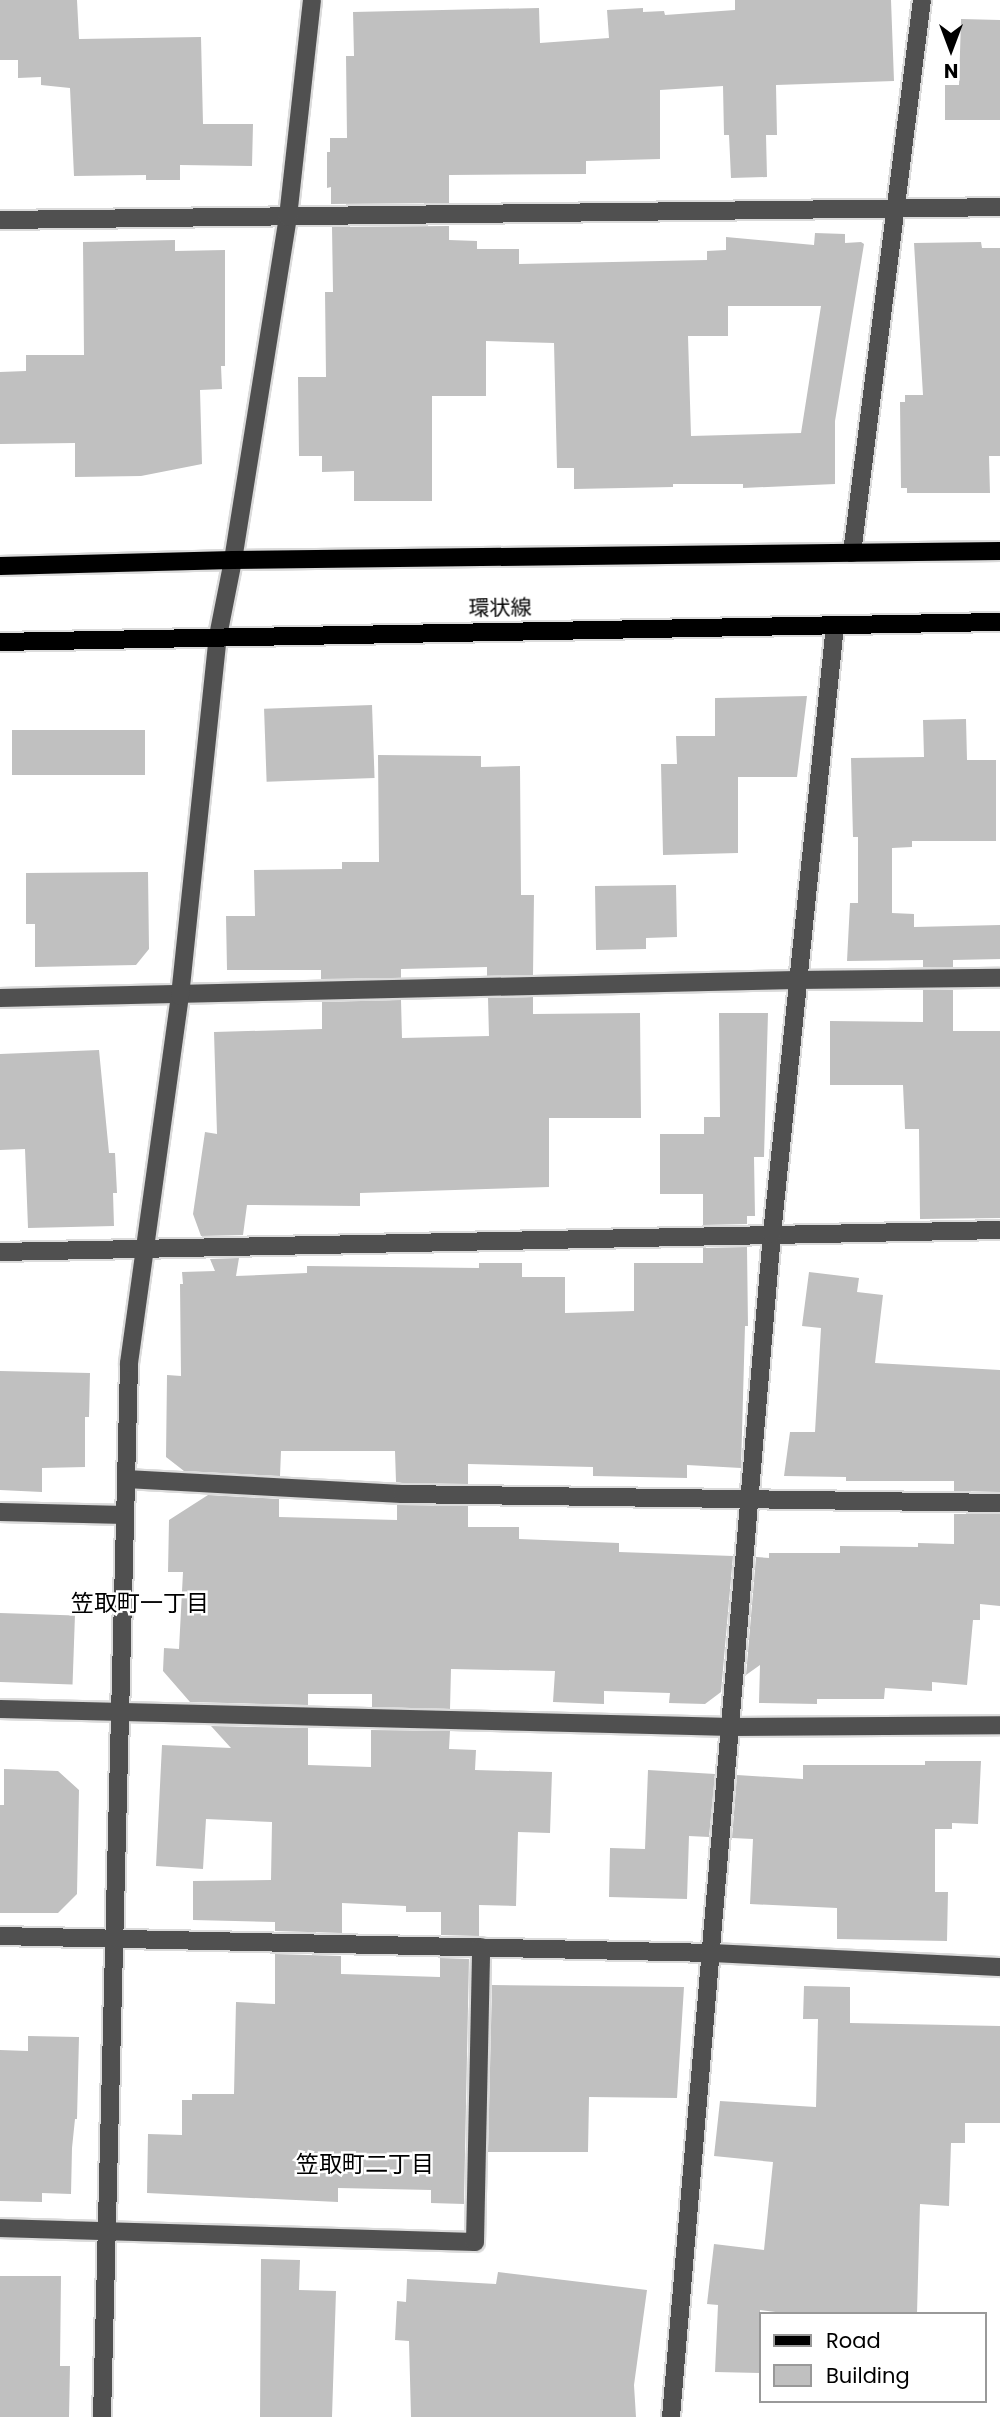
<!DOCTYPE html>
<meta charset="utf-8">
<style>
body{margin:0}
#map{position:relative;width:1000px;height:2417px;overflow:hidden;background:#fff;font-family:Poppins,"Noto Sans JP",sans-serif}
div>[style]{position:absolute}
.building>*{inset:0;background:#c0c0c0;transform-origin:0 0}
.roads{filter:drop-shadow(2px 0 #dbdbdb) drop-shadow(-2px 0 #dbdbdb) drop-shadow(0 2px #dbdbdb) drop-shadow(0 -2px #dbdbdb)}
.minor>*{height:18px;margin:-9px;padding:0 9px;transform-origin:9px;border-radius:9px;background:#505050}
.major>*{height:18px;margin:-9px;padding:0 9px;transform-origin:9px;border-radius:9px;background:#000}
span{translate:-50% -50%;white-space:nowrap;text-align:center;line-height:1.15;-webkit-text-stroke:5px #fff;paint-order:stroke}
.street-label{font-size:21px;color:#000}
.neighbourhood-label{font-size:23px;color:#000}
.legend{position:absolute;left:759px;top:2312px;width:228px;height:91px;box-sizing:border-box;background:#fff;border:2px solid #999;margin:0;padding:9px 12px;list-style:none;font-size:21px;color:#000}
.legend li{display:flex;align-items:center;gap:14px;height:35px}
.legend b{width:35px;border:2px solid #999}
.north{position:absolute;left:916px;top:14px;width:70px;height:70px;-webkit-text-stroke:5px #fff;paint-order:stroke;rotate:180deg;font-size:19px;font-weight:700;line-height:28px;text-align:center;color:#000}
.north::after{content:'';display:block;margin:auto;width:24px;height:32px;background:#000;clip-path:polygon(50% 0,100% 100%,50% 72%,0 100%)}
</style>
<div id="map">
<div class="building">
<i style="clip-path:polygon(0 0,77px 0,79px 39px,201px 37px,203px 124px,253px 124px,252px 166px,180px 165px,180px 180px,146px 180px,146px 175px,74px 176px,70px 88px,41px 85px,41px 77px,18px 78px,18px 60px,0 60px)"></i>
<i style="clip-path:polygon(735px 0,891px 0,894px 81px,776px 85px,777px 135px,766px 135px,767px 177px,731px 178px,729px 135px,724px 135px,723px 86px,660px 90px,660px 159px,586px 161px,586px 174px,449px 175px,449px 203px,331px 204px,331px 187px,327px 188px,327px 152px,330px 152px,330px 138px,347px 138px,346px 56px,354px 56px,353px 12px,539px 8px,540px 43px,609px 38px,607px 10px,643px 8px,643px 12px,664px 11px,665px 15px,735px 10px)"></i>
<i style="clip-path:polygon(961px 19px,1000px 20px,1000px 120px,945px 120px,945px 85px,959px 85px)"></i>
<i style="clip-path:polygon(evenodd,449px 226px,449px 240px,477px 241px,477px 249px,519px 249px,519px 264px,707px 260px,707px 251px,726px 250px,726px 237px,814px 245px,815px 233px,845px 234px,845px 243px,861px 242px,864px 244px,835px 421px,835px 484px,743px 488px,743px 484px,673px 484px,673px 487px,574px 489px,574px 468px,557px 468px,554px 343px,486px 341px,486px 396px,432px 396px,432px 501px,354px 501px,354px 471px,322px 472px,322px 456px,299px 456px,298px 377px,326px 377px,325px 292px,333px 292px,332px 227px,449px 226px,728px 306px,821px 306px,801px 433px,691px 436px,688px 336px,728px 336px,728px 306px)"></i>
<i style="clip-path:polygon(175px 240px,175px 251px,225px 250px,225px 366px,221px 366px,222px 389px,200px 390px,202px 464px,141px 476px,75px 477px,75px 443px,0 444px,0 372px,26px 371px,26px 355px,84px 355px,83px 242px)"></i>
<i style="clip-path:polygon(981px 242px,982px 248px,1000px 248px,1000px 456px,989px 456px,990px 493px,907px 493px,907px 488px,901px 488px,900px 402px,905px 402px,905px 395px,923px 395px,914px 243px)"></i>
<i style="clip-path:polygon(807px 696px,797px 777px,738px 777px,738px 853px,663px 855px,661px 764px,677px 764px,676px 736px,715px 736px,715px 698px)"></i>
<i style="left:372px;top:705px;width:73px;height:108px;rotate:88deg"></i>
<i style="clip-path:polygon(966px 719px,967px 760px,996px 760px,996px 841px,912px 841px,912px 847px,892px 848px,892px 913px,914px 914px,914px 927px,1000px 925px,1000px 959px,953px 960px,953px 967px,923px 967px,923px 960px,847px 961px,850px 903px,858px 903px,858px 837px,853px 837px,851px 758px,924px 757px,923px 720px)"></i>
<i style="left:145px;top:730px;width:45px;height:133px;rotate:90deg"></i>
<i style="clip-path:polygon(378px 755px,481px 756px,481px 767px,520px 766px,521px 895px,534px 895px,533px 975px,487px 976px,487px 967px,401px 969px,401px 978px,321px 979px,321px 970px,227px 970px,226px 916px,255px 916px,254px 870px,342px 869px,342px 862px,379px 862px)"></i>
<i style="clip-path:polygon(148px 872px,149px 949px,136px 965px,35px 967px,35px 924px,26px 924px,26px 873px)"></i>
<i style="clip-path:polygon(676px 885px,677px 937px,646px 938px,646px 949px,596px 950px,595px 886px)"></i>
<i style="clip-path:polygon(923px 990px,953px 990px,953px 1031px,1000px 1031px,1000px 1218px,920px 1219px,919px 1129px,905px 1129px,903px 1085px,830px 1085px,830px 1021px,923px 1022px)"></i>
<i style="clip-path:polygon(533px 997px,533px 1014px,640px 1013px,641px 1118px,549px 1118px,549px 1187px,360px 1193px,360px 1206px,247px 1205px,243px 1235px,201px 1236px,193px 1214px,205px 1132px,217px 1134px,214px 1032px,322px 1029px,322px 1002px,401px 1000px,402px 1038px,489px 1036px,488px 998px)"></i>
<i style="clip-path:polygon(719px 1013px,768px 1013px,764px 1157px,754px 1157px,755px 1216px,747px 1216px,747px 1224px,703px 1225px,703px 1194px,660px 1194px,660px 1134px,704px 1134px,704px 1117px,720px 1117px)"></i>
<i style="clip-path:polygon(99px 1050px,109px 1153px,115px 1153px,117px 1193px,113px 1193px,114px 1226px,28px 1228px,25px 1149px,0 1150px,0 1054px)"></i>
<i style="clip-path:polygon(747px 1247px,748px 1326px,745px 1326px,741px 1468px,687px 1465px,687px 1478px,593px 1476px,593px 1467px,468px 1464px,468px 1484px,402px 1483px,396px 1482px,395px 1451px,281px 1451px,280px 1476px,184px 1471px,166px 1457px,167px 1375px,181px 1376px,180px 1284px,183px 1284px,182px 1272px,215px 1271px,210px 1259px,239px 1258px,236px 1276px,307px 1273px,307px 1266px,479px 1268px,479px 1263px,522px 1263px,522px 1277px,565px 1277px,565px 1313px,634px 1311px,634px 1263px,703px 1263px,703px 1248px)"></i>
<i style="clip-path:polygon(809px 1272px,859px 1278px,857px 1292px,883px 1295px,875px 1363px,1000px 1370px,1000px 1492px,954px 1491px,954px 1481px,846px 1481px,846px 1477px,784px 1476px,790px 1432px,815px 1432px,821px 1328px,802px 1326px)"></i>
<i style="clip-path:polygon(0 1371px,90px 1373px,89px 1417px,85px 1417px,85px 1467px,42px 1468px,42px 1492px,0 1490px)"></i>
<i style="clip-path:polygon(208px 1495px,279px 1499px,279px 1517px,397px 1520px,397px 1505px,468px 1506px,468px 1527px,519px 1527px,519px 1539px,619px 1543px,619px 1552px,733px 1556px,721px 1692px,705px 1704px,669px 1703px,670px 1693px,604px 1691px,604px 1704px,553px 1702px,555px 1671px,451px 1669px,450px 1709px,372px 1707px,372px 1694px,308px 1694px,308px 1705px,190px 1702px,163px 1671px,164px 1648px,179px 1649px,183px 1572px,168px 1572px,169px 1520px)"></i>
<i style="clip-path:polygon(954px 1514px,1000px 1514px,1000px 1606px,980px 1604px,980px 1620px,973px 1620px,967px 1685px,932px 1682px,932px 1691px,885px 1688px,884px 1699px,817px 1699px,817px 1704px,759px 1703px,760px 1665px,746px 1675px,756px 1557px,769px 1558px,769px 1553px,840px 1553px,840px 1546px,918px 1547px,918px 1543px,954px 1544px)"></i>
<i style="left:0;top:1613px;width:75px;height:69px;rotate:2deg"></i>
<i style="clip-path:polygon(211px 1726px,308px 1728px,308px 1765px,371px 1767px,371px 1730px,450px 1731px,449px 1749px,476px 1750px,475px 1770px,552px 1772px,550px 1833px,518px 1832px,516px 1906px,479px 1905px,479px 1936px,441px 1935px,441px 1912px,406px 1912px,406px 1906px,342px 1903px,342px 1933px,275px 1931px,275px 1922px,193px 1920px,193px 1881px,271px 1880px,272px 1822px,206px 1819px,203px 1869px,156px 1866px,162px 1745px,231px 1748px)"></i>
<i style="clip-path:polygon(925px 1761px,981px 1761px,978px 1824px,952px 1823px,952px 1829px,935px 1829px,935px 1892px,948px 1892px,947px 1941px,837px 1939px,837px 1908px,750px 1904px,753px 1839px,732px 1838px,737px 1775px,803px 1779px,803px 1765px,925px 1765px)"></i>
<i style="clip-path:polygon(4px 1769px,58px 1771px,79px 1790px,77px 1894px,58px 1913px,0 1913px,0 1805px,4px 1805px)"></i>
<i style="clip-path:polygon(648px 1770px,715px 1774px,709px 1837px,689px 1836px,687px 1899px,609px 1897px,610px 1848px,645px 1849px)"></i>
<i style="clip-path:polygon(275px 1954px,341px 1956px,341px 1974px,440px 1977px,440px 1958px,469px 1959px,464px 2204px,431px 2203px,431px 2190px,338px 2188px,338px 2202px,147px 2193px,148px 2134px,182px 2135px,182px 2100px,192px 2100px,192px 2094px,234px 2094px,236px 2002px,275px 2004px)"></i>
<i style="clip-path:polygon(492px 1985px,684px 1987px,677px 2098px,589px 2097px,588px 2152px,488px 2152px)"></i>
<i style="clip-path:polygon(804px 1986px,850px 1987px,850px 2023px,1000px 2026px,1000px 2123px,965px 2123px,965px 2143px,951px 2143px,949px 2206px,920px 2204px,917px 2314px,791px 2314px,760px 2310px,760px 2373px,715px 2372px,718px 2305px,707px 2304px,714px 2244px,764px 2250px,773px 2162px,714px 2156px,720px 2101px,816px 2107px,818px 2019px,803px 2019px)"></i>
<i style="clip-path:polygon(28px 2036px,79px 2037px,77px 2119px,75px 2119px,72px 2148px,71px 2194px,42px 2193px,42px 2202px,0 2201px,0 2050px,28px 2051px)"></i>
<i style="clip-path:polygon(261px 2259px,300px 2260px,299px 2290px,336px 2291px,332px 2417px,260px 2417px)"></i>
<i style="clip-path:polygon(498px 2272px,647px 2290px,634px 2385px,636px 2417px,411px 2417px,409px 2341px,395px 2340px,397px 2301px,406px 2302px,407px 2279px,496px 2284px)"></i>
<i style="clip-path:polygon(0 2276px,61px 2276px,60px 2366px,70px 2366px,69px 2417px,0 2417px)"></i>
</div>
<div class="roads">
<div class="minor">
<i style="left:0;top:220px;width:1000px;rotate:-0.74deg"></i>
<i style="left:852px;top:553px;width:557px;rotate:-82.79deg"></i>
<i style="left:0;top:998px;width:796px;rotate:-1.3deg"></i>
<i style="left:796px;top:980px;width:204px;rotate:-0.6deg"></i>
<i style="left:0;top:1252px;width:1000px;rotate:-1.26deg"></i>
<i style="left:126px;top:1479px;width:276px;rotate:3.1deg"></i>
<i style="left:402px;top:1494px;width:598px;rotate:0.86deg"></i>
<i style="left:0;top:1512px;width:125px;rotate:1.4deg"></i>
<i style="left:0;top:1709px;width:732px;rotate:1.41deg"></i>
<i style="left:732px;top:1727px;width:268px;rotate:-0.4deg"></i>
<i style="left:0;top:1936px;width:711px;rotate:1.37deg"></i>
<i style="left:711px;top:1953px;width:289px;rotate:2.8deg"></i>
<i style="left:0;top:2228px;width:475px;rotate:1.7deg"></i>
<i style="left:475px;top:2242px;width:295px;rotate:-88.8deg"></i>
<i style="left:102px;top:2417px;width:1054px;rotate:-88.53deg"></i>
<i style="left:129px;top:1363px;width:371px;rotate:-82.1deg"></i>
<i style="left:180px;top:996px;width:362px;rotate:-84deg"></i>
<i style="left:218px;top:636px;width:77px;rotate:-78.8deg"></i>
<i style="left:233px;top:560px;width:347px;rotate:-80.9deg"></i>
<i style="left:288px;top:217px;width:218px;rotate:-83.7deg"></i>
<i style="left:671px;top:2417px;width:1187px;rotate:-85.12deg"></i>
<i style="left:772px;top:1234px;width:612px;rotate:-84.09deg"></i>
</div>
<div class="major">
<i style="left:0;top:566px;width:233px;rotate:-1.5deg"></i>
<i style="left:233px;top:560px;width:767px;rotate:-0.67deg"></i>
<i style="left:0;top:642px;width:1000px;rotate:-1.15deg"></i>
</div>
</div>
<div class="street-label">
<span style="left:500px;top:608px;rotate:-1deg">環状線</span>
</div>
<div class="neighbourhood-label">
<span style="left:140px;top:1603px">笠取町一丁目</span>
<span style="left:365px;top:2164px">笠取町二丁目</span>
</div>
<ul class="legend">
<li><b style="height:9px;background:#000"></b>Road</li>
<li><b style="height:19px;background:#c0c0c0"></b>Building</li>
</ul>
<div class="north">N</div>
</div>
